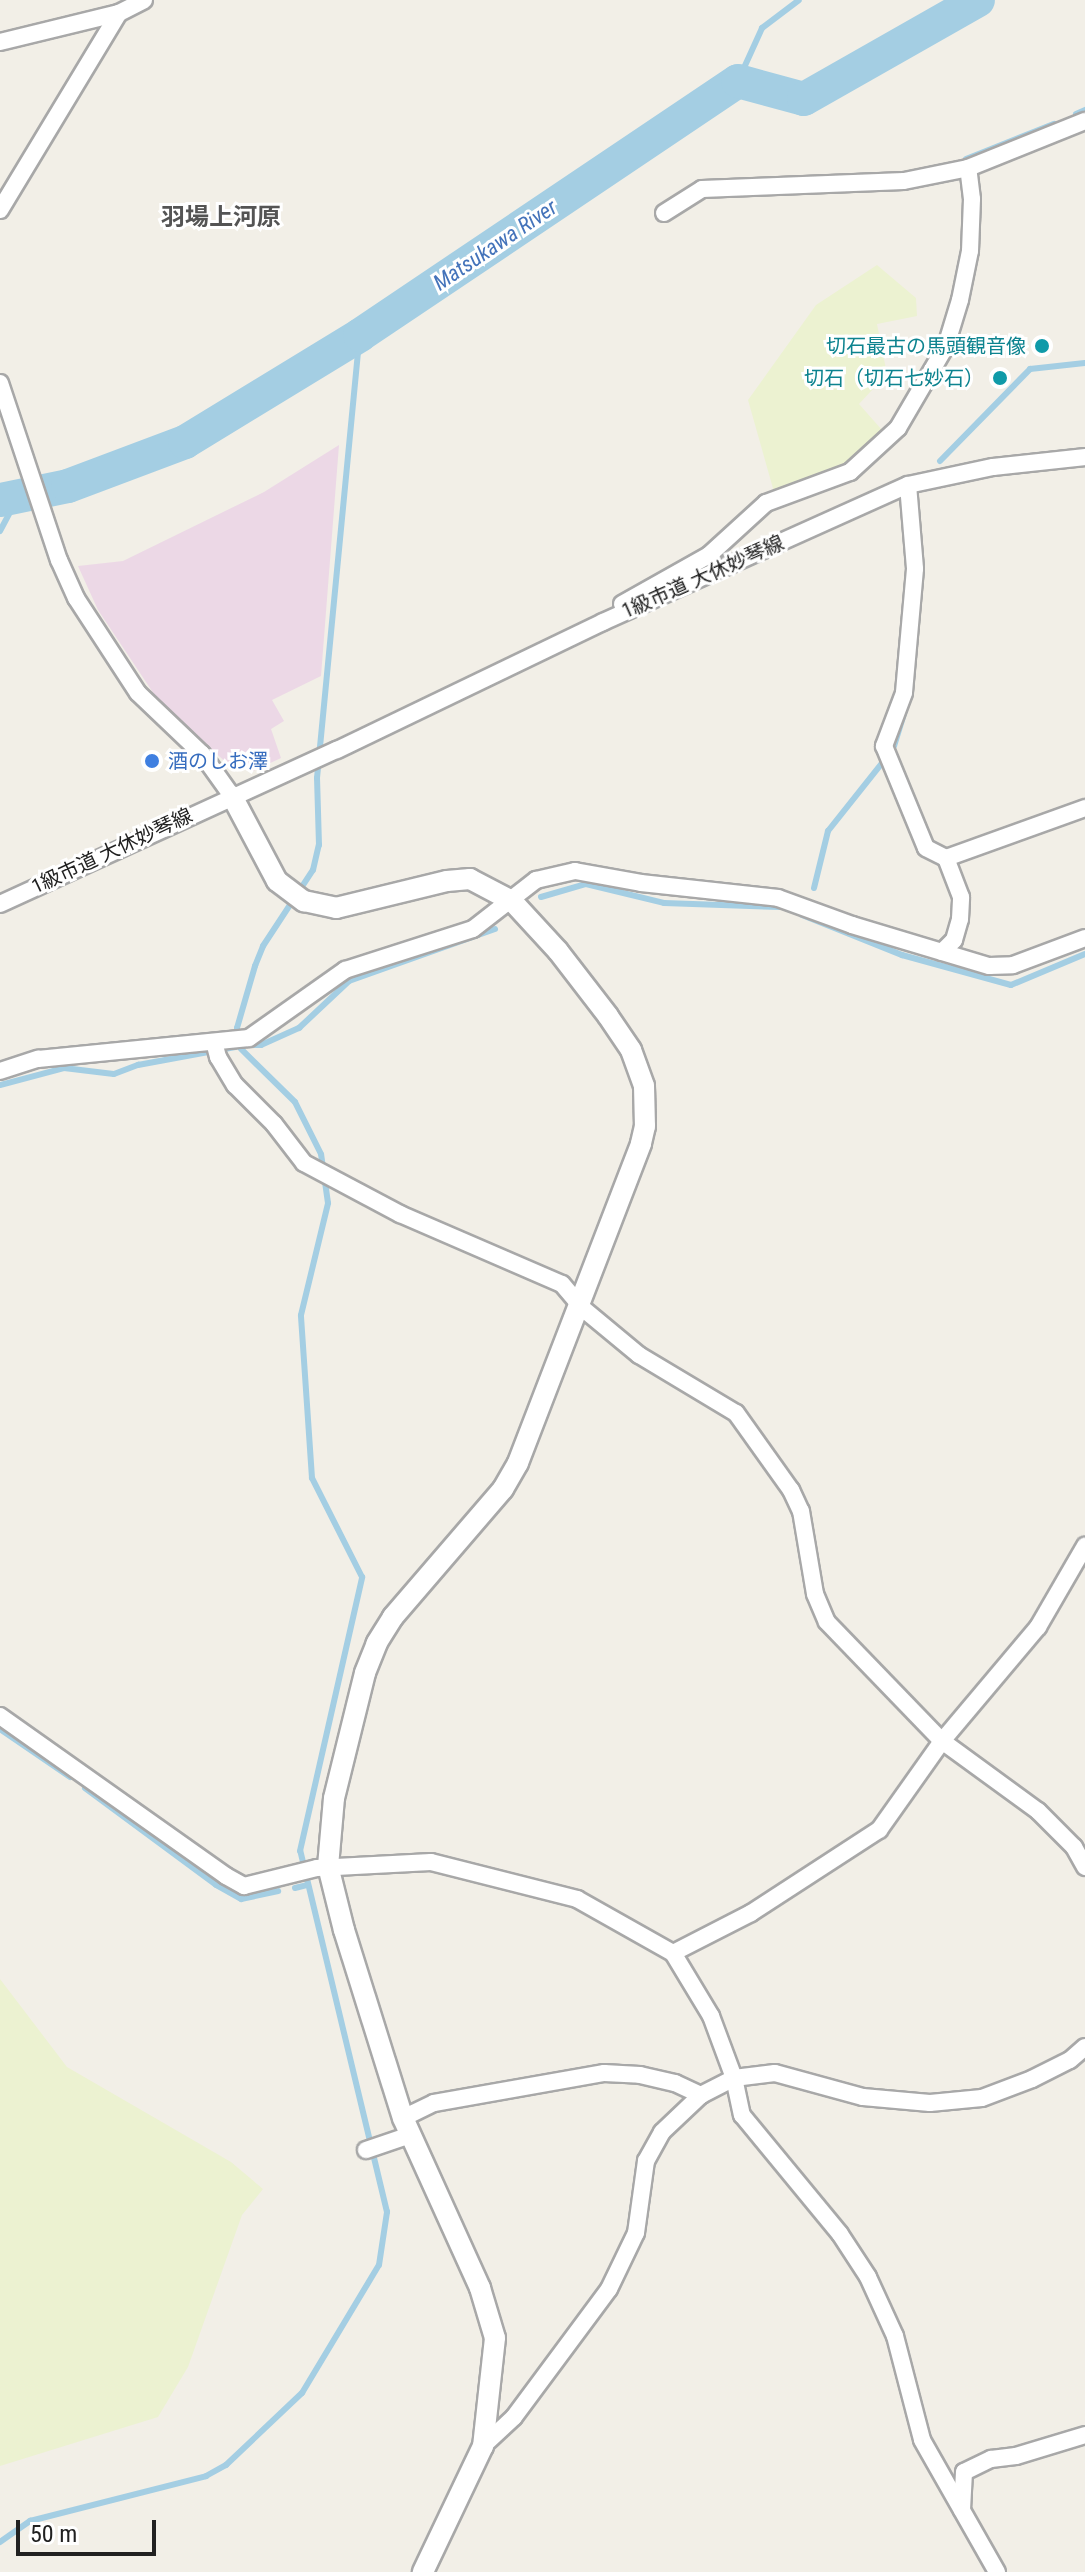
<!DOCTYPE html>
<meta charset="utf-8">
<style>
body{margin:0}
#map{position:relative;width:1085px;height:2572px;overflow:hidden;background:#f2efe7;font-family:"Roboto Condensed","Noto Sans JP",sans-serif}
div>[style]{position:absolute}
.industrial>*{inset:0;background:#ecd8e6}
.farmland>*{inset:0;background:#ecf2d1}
.stream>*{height:6px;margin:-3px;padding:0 3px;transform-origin:3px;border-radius:3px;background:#a4cee3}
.river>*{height:34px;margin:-17px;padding:0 17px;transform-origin:17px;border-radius:17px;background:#a4cee3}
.roads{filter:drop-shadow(2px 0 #a8a8a8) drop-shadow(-2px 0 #a8a8a8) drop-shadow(0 2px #a8a8a8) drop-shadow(0 -2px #a8a8a8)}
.minor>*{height:16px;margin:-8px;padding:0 8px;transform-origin:8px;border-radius:8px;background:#fff}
.tertiary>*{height:20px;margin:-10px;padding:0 10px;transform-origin:10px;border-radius:10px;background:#fff}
.dots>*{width:22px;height:22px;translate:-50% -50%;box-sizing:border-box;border:4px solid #fff;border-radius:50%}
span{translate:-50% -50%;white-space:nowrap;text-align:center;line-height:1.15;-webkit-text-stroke:6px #fff;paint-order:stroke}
.culture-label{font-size:20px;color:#0d838f}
.right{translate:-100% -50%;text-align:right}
.street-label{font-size:20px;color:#212121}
.shop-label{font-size:20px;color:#366cbe}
.left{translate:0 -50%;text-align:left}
.water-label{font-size:22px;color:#4473ba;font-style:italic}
.quarter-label{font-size:24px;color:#545454;font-weight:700}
.scale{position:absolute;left:16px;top:2520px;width:140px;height:36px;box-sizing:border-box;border:4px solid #212121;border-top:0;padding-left:10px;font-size:24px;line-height:28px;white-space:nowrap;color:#212121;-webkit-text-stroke:6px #fff;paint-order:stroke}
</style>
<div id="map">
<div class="industrial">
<i style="clip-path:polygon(339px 445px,321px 676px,272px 700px,284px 721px,271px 729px,281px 758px,251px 772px,239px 762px,229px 765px,160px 703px,98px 610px,78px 566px,123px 561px,264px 492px)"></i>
</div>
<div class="farmland">
<i style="clip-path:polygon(877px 265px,916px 298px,917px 316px,877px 324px,887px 374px,859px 404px,882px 430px,881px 435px,834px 471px,774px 492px,748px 400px,816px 305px)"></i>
<i style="clip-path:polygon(0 1979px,67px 2067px,231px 2162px,263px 2189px,242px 2215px,188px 2367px,158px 2417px,0 2466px)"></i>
</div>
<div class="stream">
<i style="left:738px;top:81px;width:58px;rotate:-65.6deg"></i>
<i style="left:762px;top:28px;width:46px;rotate:-37.1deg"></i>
<i style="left:1076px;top:114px;width:10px;rotate:-24deg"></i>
<i style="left:966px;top:159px;width:95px;rotate:-21.7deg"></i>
<i style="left:940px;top:461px;width:129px;rotate:-45.6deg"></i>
<i style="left:1030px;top:369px;width:55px;rotate:-6.2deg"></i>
<i style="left:0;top:531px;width:40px;rotate:-62deg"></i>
<i style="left:894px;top:746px;width:44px;rotate:-72.8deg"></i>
<i style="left:814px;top:888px;width:59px;rotate:-76.2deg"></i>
<i style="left:828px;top:831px;width:87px;rotate:-51.5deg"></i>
<i style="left:541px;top:897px;width:47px;rotate:-16.1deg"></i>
<i style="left:586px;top:884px;width:80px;rotate:13.7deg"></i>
<i style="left:664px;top:903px;width:117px;rotate:2deg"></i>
<i style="left:802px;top:915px;width:108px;rotate:21.8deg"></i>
<i style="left:902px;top:955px;width:113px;rotate:15.4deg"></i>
<i style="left:1011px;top:985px;width:80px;rotate:-22.7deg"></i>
<i style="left:238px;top:1037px;width:9px;rotate:-96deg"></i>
<i style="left:237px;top:1028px;width:65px;rotate:-73.8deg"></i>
<i style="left:255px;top:966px;width:22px;rotate:-68deg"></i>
<i style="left:263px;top:946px;width:91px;rotate:-56.7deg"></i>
<i style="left:313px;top:870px;width:26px;rotate:-77deg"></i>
<i style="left:319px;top:845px;width:67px;rotate:-91.7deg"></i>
<i style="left:317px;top:778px;width:445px;rotate:-84.5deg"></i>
<i style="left:246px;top:1045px;width:15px"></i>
<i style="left:261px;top:1045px;width:42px;rotate:-24.1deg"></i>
<i style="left:299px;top:1028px;width:69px;rotate:-43.2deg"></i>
<i style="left:349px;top:981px;width:155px;rotate:-19.6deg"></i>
<i style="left:0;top:1085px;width:66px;rotate:-14.9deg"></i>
<i style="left:64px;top:1068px;width:50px;rotate:6.8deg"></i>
<i style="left:114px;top:1074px;width:26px;rotate:-21deg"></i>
<i style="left:138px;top:1065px;width:99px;rotate:-10.5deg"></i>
<i style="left:0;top:1729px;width:85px;rotate:34.4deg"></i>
<i style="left:85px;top:1788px;width:163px;rotate:36.5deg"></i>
<i style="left:216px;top:1885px;width:29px;rotate:29deg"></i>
<i style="left:241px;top:1899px;width:38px;rotate:-12deg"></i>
<i style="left:295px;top:1888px;width:12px;rotate:-14deg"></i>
<i style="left:0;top:2542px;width:37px;rotate:-35deg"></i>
<i style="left:30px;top:2521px;width:182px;rotate:-14.3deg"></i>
<i style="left:206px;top:2476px;width:23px;rotate:-29deg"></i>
<i style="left:226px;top:2465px;width:105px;rotate:-43.5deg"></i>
<i style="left:302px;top:2393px;width:149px;rotate:-59deg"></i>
<i style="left:379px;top:2265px;width:54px;rotate:-81.4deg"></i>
<i style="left:387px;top:2212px;width:371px;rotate:-103.5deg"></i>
<i style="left:300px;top:1851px;width:281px;rotate:-77.2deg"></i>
<i style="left:362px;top:1577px;width:111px;rotate:-116.8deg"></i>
<i style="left:312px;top:1478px;width:163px;rotate:-93.9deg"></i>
<i style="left:301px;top:1315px;width:115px;rotate:-76.4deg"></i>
<i style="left:328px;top:1203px;width:49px;rotate:-98.1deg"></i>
<i style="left:321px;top:1154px;width:58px;rotate:-116.6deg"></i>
<i style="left:295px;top:1102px;width:76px;rotate:-135.5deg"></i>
</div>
<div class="river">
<i style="left:0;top:500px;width:69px;rotate:-11.6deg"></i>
<i style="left:68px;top:486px;width:125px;rotate:-20.6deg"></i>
<i style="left:185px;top:442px;width:205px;rotate:-31.4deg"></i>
<i style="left:360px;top:335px;width:455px;rotate:-33.9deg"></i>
<i style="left:738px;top:81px;width:68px;rotate:15.3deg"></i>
<i style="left:804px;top:99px;width:200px;rotate:-29.6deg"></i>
</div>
<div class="roads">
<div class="minor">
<i style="left:0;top:42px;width:122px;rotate:-13.7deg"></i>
<i style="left:119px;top:13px;width:28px;rotate:-27deg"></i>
<i style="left:0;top:210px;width:230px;rotate:-58.9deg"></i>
<i style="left:664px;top:213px;width:45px;rotate:-32.3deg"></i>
<i style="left:702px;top:189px;width:202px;rotate:-2.3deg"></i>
<i style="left:904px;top:181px;width:65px;rotate:-11.5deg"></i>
<i style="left:968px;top:168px;width:126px;rotate:-21.9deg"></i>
<i style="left:0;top:383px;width:187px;rotate:71.6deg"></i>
<i style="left:59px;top:560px;width:42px;rotate:65.9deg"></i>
<i style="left:76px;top:598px;width:113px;rotate:56.9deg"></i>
<i style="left:138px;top:693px;width:88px;rotate:43.6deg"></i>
<i style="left:202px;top:754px;width:52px;rotate:54.5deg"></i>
<i style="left:908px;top:485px;width:84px;rotate:85.2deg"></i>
<i style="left:915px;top:569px;width:124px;rotate:95.1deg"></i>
<i style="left:904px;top:693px;width:57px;rotate:110.7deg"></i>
<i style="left:884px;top:746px;width:110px;rotate:67.6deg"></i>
<i style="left:926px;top:848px;width:22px;rotate:27deg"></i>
<i style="left:946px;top:858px;width:148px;rotate:-19.8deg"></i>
<i style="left:622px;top:604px;width:100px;rotate:-29.4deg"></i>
<i style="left:709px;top:555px;width:77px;rotate:-42.4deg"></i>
<i style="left:766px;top:503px;width:90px;rotate:-20.3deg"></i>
<i style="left:850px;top:472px;width:65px;rotate:-42.5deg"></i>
<i style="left:898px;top:428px;width:95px;rotate:-59.7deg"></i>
<i style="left:946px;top:346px;width:48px;rotate:-73.1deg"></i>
<i style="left:960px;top:300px;width:50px;rotate:-78.5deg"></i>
<i style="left:970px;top:251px;width:52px;rotate:-87.8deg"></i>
<i style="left:972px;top:199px;width:31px;rotate:-97deg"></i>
<i style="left:0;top:904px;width:371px;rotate:-24.6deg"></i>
<i style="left:337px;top:750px;width:295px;rotate:-25.7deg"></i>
<i style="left:603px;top:622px;width:334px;rotate:-24.2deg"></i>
<i style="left:908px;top:485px;width:87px;rotate:-12deg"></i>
<i style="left:993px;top:467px;width:93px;rotate:-6.2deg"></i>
<i style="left:942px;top:952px;width:17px;rotate:-45deg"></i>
<i style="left:954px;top:940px;width:22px;rotate:-74deg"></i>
<i style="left:960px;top:919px;width:22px;rotate:-87deg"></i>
<i style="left:961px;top:897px;width:42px;rotate:-111deg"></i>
<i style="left:214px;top:1042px;width:16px;rotate:75deg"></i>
<i style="left:218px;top:1057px;width:33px;rotate:59deg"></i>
<i style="left:235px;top:1085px;width:55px;rotate:45deg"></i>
<i style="left:274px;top:1124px;width:49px;rotate:52.4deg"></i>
<i style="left:304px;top:1163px;width:109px;rotate:28deg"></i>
<i style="left:400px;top:1214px;width:176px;rotate:23.4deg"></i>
<i style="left:562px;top:1284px;width:30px;rotate:50deg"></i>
<i style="left:581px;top:1307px;width:75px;rotate:39.6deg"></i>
<i style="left:639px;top:1355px;width:113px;rotate:30.9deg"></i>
<i style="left:736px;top:1413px;width:95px;rotate:54.5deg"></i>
<i style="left:791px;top:1490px;width:23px;rotate:65deg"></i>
<i style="left:801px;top:1511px;width:84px;rotate:80.4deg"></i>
<i style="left:815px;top:1594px;width:30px;rotate:67deg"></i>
<i style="left:827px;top:1622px;width:165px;rotate:46deg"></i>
<i style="left:942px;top:1741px;width:119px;rotate:36.1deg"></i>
<i style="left:1038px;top:1811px;width:51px;rotate:45deg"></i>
<i style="left:1074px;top:1847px;width:23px;rotate:61deg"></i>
<i style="left:0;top:1071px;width:40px;rotate:-18deg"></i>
<i style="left:38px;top:1059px;width:212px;rotate:-5.7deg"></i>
<i style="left:249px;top:1038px;width:118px;rotate:-35.3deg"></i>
<i style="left:345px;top:970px;width:134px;rotate:-17.8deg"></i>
<i style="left:473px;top:929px;width:80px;rotate:-37.9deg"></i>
<i style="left:536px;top:880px;width:40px;rotate:-13deg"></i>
<i style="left:575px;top:871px;width:67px;rotate:10.3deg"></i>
<i style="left:641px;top:883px;width:138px;rotate:6.2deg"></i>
<i style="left:778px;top:898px;width:79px;rotate:20deg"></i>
<i style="left:852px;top:925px;width:143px;rotate:16.7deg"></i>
<i style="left:989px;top:966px;width:24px;rotate:-2deg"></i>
<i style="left:1013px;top:965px;width:77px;rotate:-20.6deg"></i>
<i style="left:0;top:1716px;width:277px;rotate:35.3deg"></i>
<i style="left:226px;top:1876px;width:21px;rotate:29deg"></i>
<i style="left:244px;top:1886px;width:75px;rotate:-13.9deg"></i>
<i style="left:317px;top:1868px;width:114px;rotate:-3deg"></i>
<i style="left:431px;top:1862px;width:151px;rotate:14.2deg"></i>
<i style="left:577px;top:1899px;width:110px;rotate:29.4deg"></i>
<i style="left:673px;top:1953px;width:74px;rotate:58.9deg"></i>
<i style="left:711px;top:2016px;width:66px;rotate:69.6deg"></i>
<i style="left:734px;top:2078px;width:38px;rotate:78deg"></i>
<i style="left:742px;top:2115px;width:154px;rotate:50.5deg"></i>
<i style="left:840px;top:2234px;width:51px;rotate:56.9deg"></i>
<i style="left:868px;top:2277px;width:65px;rotate:65.4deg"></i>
<i style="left:895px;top:2336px;width:107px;rotate:75.4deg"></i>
<i style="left:922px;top:2440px;width:152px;rotate:60.4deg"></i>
<i style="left:673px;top:1953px;width:88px;rotate:-27.1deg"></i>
<i style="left:751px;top:1913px;width:153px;rotate:-33deg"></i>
<i style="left:879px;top:1830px;width:109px;rotate:-54.7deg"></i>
<i style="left:942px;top:1741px;width:149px;rotate:-49.9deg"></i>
<i style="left:1038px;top:1627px;width:94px;rotate:-59.9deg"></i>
<i style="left:403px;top:2118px;width:34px;rotate:-26deg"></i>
<i style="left:434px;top:2103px;width:173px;rotate:-10deg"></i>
<i style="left:604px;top:2073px;width:36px;rotate:3deg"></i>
<i style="left:640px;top:2075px;width:36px;rotate:13deg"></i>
<i style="left:675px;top:2083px;width:29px;rotate:25deg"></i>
<i style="left:366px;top:2150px;width:46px;rotate:-18.8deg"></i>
<i style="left:483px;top:2446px;width:42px;rotate:-43.1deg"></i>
<i style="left:514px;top:2417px;width:159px;rotate:-53.4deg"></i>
<i style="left:609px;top:2289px;width:62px;rotate:-64.3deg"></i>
<i style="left:636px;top:2233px;width:73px;rotate:-82.1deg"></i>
<i style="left:646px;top:2161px;width:33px;rotate:-61deg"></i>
<i style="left:662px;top:2132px;width:54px;rotate:-43.5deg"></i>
<i style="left:701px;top:2095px;width:37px;rotate:-27deg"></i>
<i style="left:734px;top:2078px;width:41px;rotate:-7deg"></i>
<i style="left:775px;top:2073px;width:91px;rotate:15.3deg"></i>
<i style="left:863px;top:2097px;width:67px;rotate:5.1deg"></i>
<i style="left:930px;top:2103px;width:52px;rotate:-5.5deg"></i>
<i style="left:982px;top:2098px;width:53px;rotate:-20.8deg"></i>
<i style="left:1032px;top:2079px;width:42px;rotate:-26.6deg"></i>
<i style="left:1070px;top:2060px;width:20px;rotate:-41deg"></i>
<i style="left:962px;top:2510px;width:38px;rotate:-87deg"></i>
<i style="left:964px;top:2472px;width:30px;rotate:-26deg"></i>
<i style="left:991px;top:2459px;width:25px;rotate:-7deg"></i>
<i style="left:1016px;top:2456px;width:72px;rotate:-16.9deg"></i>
</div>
<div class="tertiary">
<i style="left:232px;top:796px;width:96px;rotate:62.1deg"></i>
<i style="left:277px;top:881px;width:34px;rotate:37deg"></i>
<i style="left:304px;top:901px;width:33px;rotate:12deg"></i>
<i style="left:336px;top:908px;width:114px;rotate:-13.7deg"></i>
<i style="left:447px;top:881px;width:23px;rotate:-5deg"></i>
<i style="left:470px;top:879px;width:47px;rotate:27.6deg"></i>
<i style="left:512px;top:901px;width:68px;rotate:47.4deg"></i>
<i style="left:558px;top:951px;width:82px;rotate:52.4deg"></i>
<i style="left:608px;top:1016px;width:41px;rotate:55.9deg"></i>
<i style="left:631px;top:1050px;width:38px;rotate:70deg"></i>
<i style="left:644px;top:1086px;width:40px;rotate:88.6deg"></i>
<i style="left:645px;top:1126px;width:18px;rotate:103deg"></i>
<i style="left:641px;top:1144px;width:342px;rotate:111.1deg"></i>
<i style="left:518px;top:1463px;width:30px;rotate:120deg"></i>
<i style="left:503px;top:1489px;width:169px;rotate:130.7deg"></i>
<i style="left:393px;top:1617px;width:31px;rotate:122deg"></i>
<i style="left:377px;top:1643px;width:32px;rotate:112deg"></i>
<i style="left:365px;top:1673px;width:129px;rotate:103.9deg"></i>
<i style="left:334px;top:1798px;width:68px;rotate:95deg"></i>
<i style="left:328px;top:1866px;width:66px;rotate:76deg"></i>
<i style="left:344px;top:1930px;width:197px;rotate:72.6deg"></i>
<i style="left:403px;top:2118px;width:187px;rotate:65.6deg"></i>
<i style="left:480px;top:2288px;width:52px;rotate:73.3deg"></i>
<i style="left:495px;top:2338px;width:109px;rotate:96.3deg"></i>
<i style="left:483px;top:2446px;width:140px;rotate:115.5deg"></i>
</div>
</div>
<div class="dots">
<i style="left:1042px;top:346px;background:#0f9aa8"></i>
<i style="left:1000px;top:378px;background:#0f9aa8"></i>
<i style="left:152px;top:761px;background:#3f7fe0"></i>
</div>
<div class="culture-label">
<span class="right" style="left:1026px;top:346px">切石最古の馬頭観音像</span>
<span class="right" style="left:984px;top:378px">切石（切石七妙石）</span>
</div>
<div class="street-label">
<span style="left:703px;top:577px;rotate:-24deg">1級市道 大休妙琴線</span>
<span style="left:112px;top:851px;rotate:-25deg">1級市道 大休妙琴線</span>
</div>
<div class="shop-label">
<span class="left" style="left:168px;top:761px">酒のしお澤</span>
</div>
<div class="water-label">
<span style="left:495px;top:245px;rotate:-34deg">Matsukawa River</span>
</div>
<div class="quarter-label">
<span style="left:221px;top:218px">羽場上河原</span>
</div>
<div class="scale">50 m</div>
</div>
